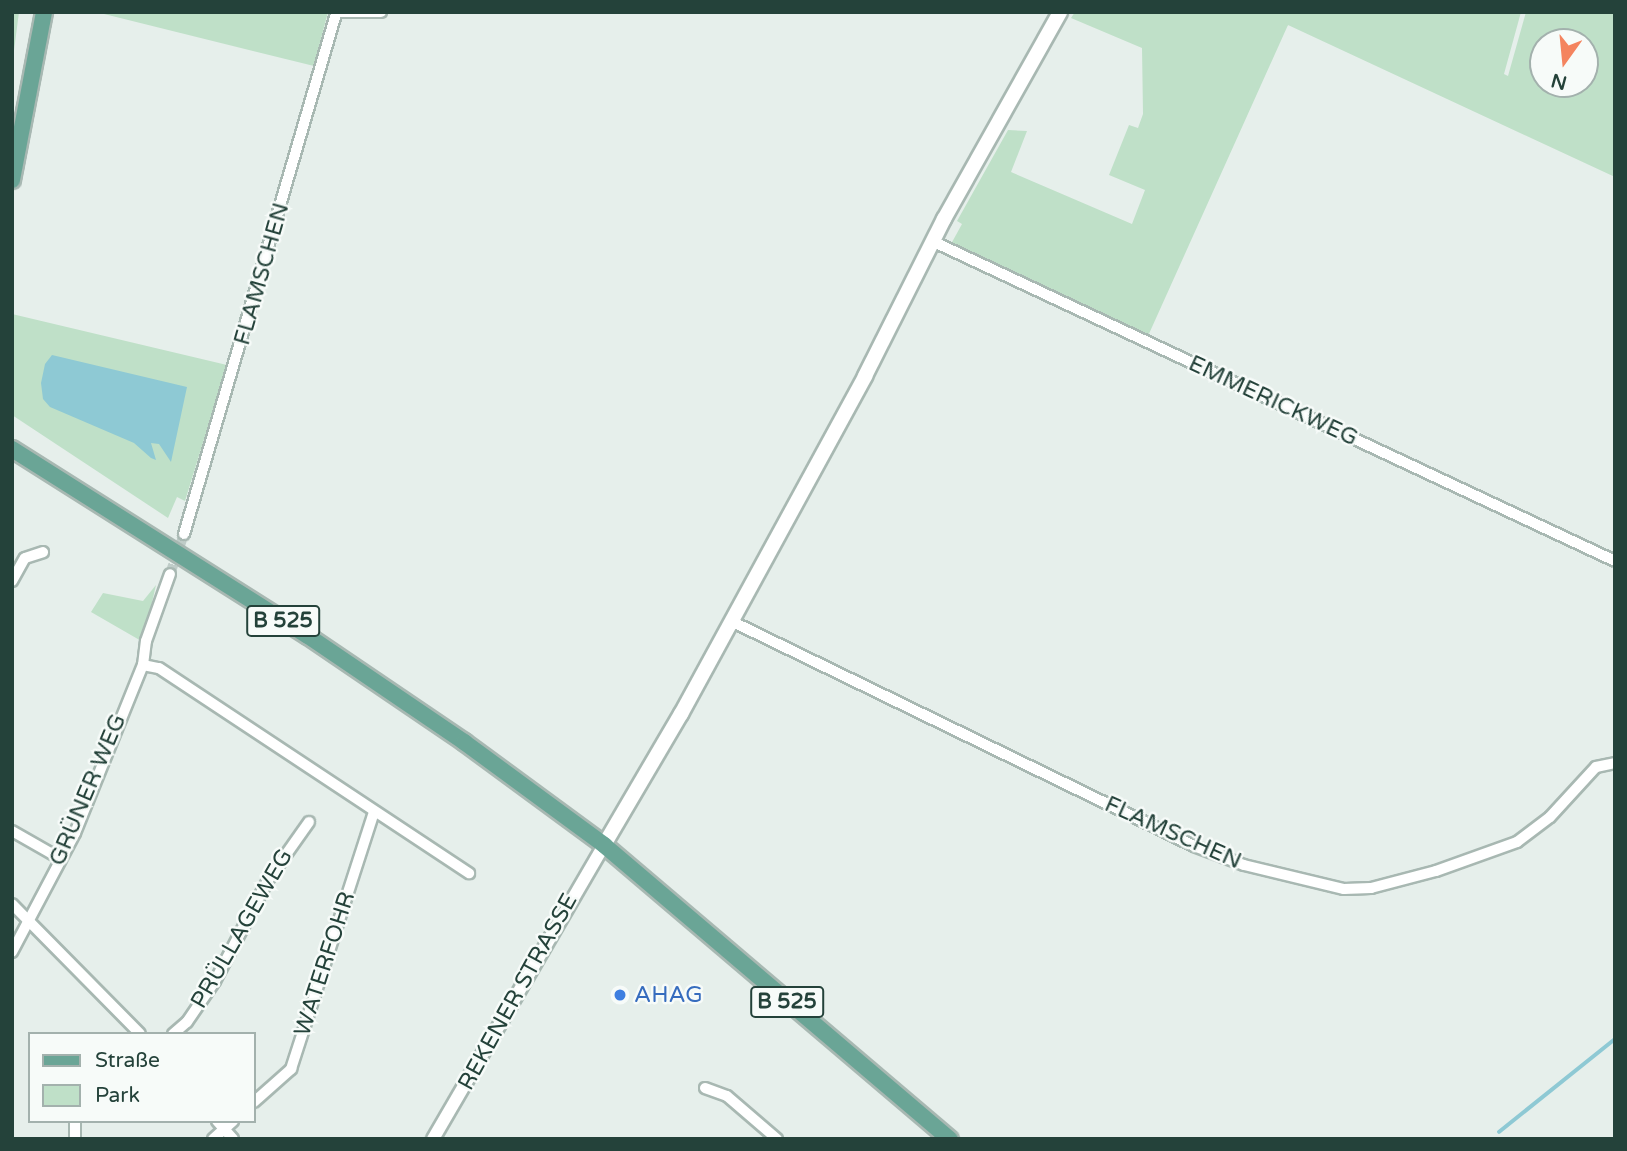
<!DOCTYPE html>
<meta charset="utf-8">
<style>
body{margin:0}
#map{position:relative;width:1627px;height:1151px;overflow:hidden;background:#e6efeb;font-family:"Varela Round",sans-serif}
div>[style]{position:absolute}
.green>*{inset:0;background:#bfe0c8}
.water>*{inset:0;background:#8ec9d4}
.stream>*{height:3.5px;margin:-1.75px;padding:0 1.75px;transform-origin:1.75px;border-radius:1.75px;background:#8ec9d4}
.minor-tunnel>*{height:10px;margin-top:-5px;transform-origin:0;background:repeating-linear-gradient(90deg,#bfccc8 0 10px,transparent 0 15px)}
.roads{filter:drop-shadow(2px 0 #a8b8b2) drop-shadow(-2px 0 #a8b8b2) drop-shadow(0 2px #a8b8b2) drop-shadow(0 -2px #a8b8b2)}
.minor>*{height:10px;margin:-5px;padding:0 5px;transform-origin:5px;border-radius:5px;background:#fff}
.tertiary>*{height:12px;margin:-6px;padding:0 6px;transform-origin:6px;border-radius:6px;background:#fff}
.secondary>*{height:14px;margin:-7px;padding:0 7px;transform-origin:7px;border-radius:7px;background:#fff}
.primary>*{height:16px;margin:-8px;padding:0 8px;transform-origin:8px;border-radius:8px;background:#6aa596}
.dots>*{width:19px;height:19px;translate:-50% -50%;box-sizing:border-box;border:4px solid #f7fbf9;border-radius:50%}
span{translate:-50% -50%;white-space:nowrap;text-align:center;line-height:1.15;-webkit-text-stroke:5px #f7fbf9;paint-order:stroke}
.shield-label span{padding:2px 5px;background:#f7fbf9;border:2px solid;border-radius:5px;-webkit-text-stroke-width:0}
.shield-label{font-size:21px;color:#24423a;font-weight:700}
.street-label{font-size:23px;color:#24423a}
.shop-label{font-size:23px;color:#366cbe}
.left{translate:0 -50%;text-align:left}
.frame{position:absolute;inset:0;border:14px solid #24423a;pointer-events:none}
.legend{position:absolute;left:28px;top:1032px;width:228px;height:91px;box-sizing:border-box;background:#f7fbf9;border:2px solid #a3b1ad;margin:0;padding:9px 12px;list-style:none;font-size:21px;color:#24423a}
.legend li{display:flex;align-items:center;gap:14px;height:35px}
.legend b{width:35px;border:2px solid #a3b1ad}
.north{position:absolute;left:1529px;top:28px;width:70px;height:70px;box-sizing:border-box;background:#f7fbf9;border:2px solid #a3b1ad;border-radius:50%;rotate:195deg;font-size:19px;font-weight:700;line-height:28px;text-align:center;color:#24423a}
.north::after{content:'';display:block;margin:auto;width:24px;height:32px;background:#f4845f;clip-path:polygon(50% 0,100% 100%,50% 72%,0 100%)}
</style>
<div id="map">
<div class="green">
<i style="clip-path:polygon(12px 12px,19px 12px,12px 66px)"></i>
<i style="clip-path:polygon(96px 12px,328px 12px,314px 66px)"></i>
<i style="clip-path:polygon(evenodd,1075px 12px,1521px 12px,1504px 74px,1508px 76px,1526px 12px,1615px 12px,1615px 177px,1288px 25px,1148px 336px,951px 244px,962px 224px,957px 221px,1008px 130px,1027px 131px,1011px 172px,1132px 224px,1145px 190px,1109px 175px,1129px 125px,1138px 128px,1143px 114px,1142px 48px,1071px 18px,1075px 12px,1543px 42px,1585px 42px,1585px 84px,1543px 84px,1543px 42px)"></i>
<i style="clip-path:polygon(12px 314px,227px 365px,185px 501px,177px 497px,168px 518px,12px 415px)"></i>
<i style="clip-path:polygon(156px 585px,143px 642px,91px 612px,103px 593px,143px 601px)"></i>
</div>
<div class="water">
<i style="clip-path:polygon(52px 355px,187px 387px,171px 462px,159px 444px,151px 443px,156px 460px,151px 458px,134px 443px,50px 407px,43px 399px,41px 383px,45px 364px)"></i>
</div>
<div class="stream">
<i style="left:1499px;top:1132px;width:149px;rotate:-38.7deg"></i>
</div>
<div class="minor-tunnel">
<i style="left:170px;top:574px;width:42px;rotate:-70.7deg"></i>
</div>
<div class="roads">
<div class="minor">
<i style="left:337px;top:12px;width:44px"></i>
<i style="left:932px;top:241px;width:754px;rotate:25.1deg"></i>
<i style="left:184px;top:534px;width:542px;rotate:-73.71deg"></i>
<i style="left:12px;top:581px;width:26px;rotate:-61deg"></i>
<i style="left:25px;top:558px;width:19px;rotate:-18deg"></i>
<i style="left:731px;top:621px;width:515px;rotate:25.92deg"></i>
<i style="left:1194px;top:846px;width:53px;rotate:20.8deg"></i>
<i style="left:1244px;top:865px;width:103px;rotate:13.5deg"></i>
<i style="left:1344px;top:889px;width:27px;rotate:-2deg"></i>
<i style="left:1371px;top:888px;width:67px;rotate:-14.7deg"></i>
<i style="left:1436px;top:871px;width:86px;rotate:-19.7deg"></i>
<i style="left:1517px;top:842px;width:41px;rotate:-37.1deg"></i>
<i style="left:1550px;top:817px;width:68px;rotate:-47.4deg"></i>
<i style="left:1596px;top:767px;width:19px;rotate:-12deg"></i>
<i style="left:143px;top:665px;width:16px;rotate:11deg"></i>
<i style="left:159px;top:668px;width:372px;rotate:33.5deg"></i>
<i style="left:12px;top:831px;width:56px;rotate:29.7deg"></i>
<i style="left:12px;top:904px;width:182px;rotate:45.4deg"></i>
<i style="left:12px;top:952px;width:135px;rotate:-62.1deg"></i>
<i style="left:75px;top:833px;width:181px;rotate:-68deg"></i>
<i style="left:143px;top:665px;width:24px;rotate:-83deg"></i>
<i style="left:146px;top:641px;width:71px;rotate:-70.3deg"></i>
<i style="left:173px;top:1034px;width:18px;rotate:-41deg"></i>
<i style="left:187px;top:1022px;width:50px;rotate:-55.7deg"></i>
<i style="left:215px;top:981px;width:114px;rotate:-62.3deg"></i>
<i style="left:268px;top:880px;width:71px;rotate:-54.7deg"></i>
<i style="left:705px;top:1088px;width:23px;rotate:20deg"></i>
<i style="left:727px;top:1096px;width:66px;rotate:40.7deg"></i>
<i style="left:254px;top:1102px;width:50px;rotate:-41.7deg"></i>
<i style="left:291px;top:1069px;width:270px;rotate:-72.1deg"></i>
<i style="left:75px;top:1121px;width:18px;rotate:90deg"></i>
<i style="left:217px;top:1121px;width:24px;rotate:48deg"></i>
<i style="left:213px;top:1139px;width:27px;rotate:-42deg"></i>
</div>
<div class="tertiary">
<i style="left:433px;top:1139px;width:340px;rotate:-59.8deg"></i>
</div>
<div class="secondary">
<i style="left:604px;top:845px;width:152px;rotate:-59.6deg"></i>
<i style="left:681px;top:714px;width:385px;rotate:-61.4deg"></i>
<i style="left:865px;top:376px;width:176px;rotate:-63.3deg"></i>
<i style="left:944px;top:219px;width:237px;rotate:-60.7deg"></i>
</div>
<div class="primary">
<i style="left:12px;top:180px;width:171px;rotate:-79.2deg"></i>
<i style="left:12px;top:449px;width:350px;rotate:32.3deg"></i>
<i style="left:308px;top:636px;width:189px;rotate:34.2deg"></i>
<i style="left:464px;top:742px;width:174px;rotate:36.3deg"></i>
<i style="left:604px;top:845px;width:454px;rotate:40.4deg"></i>
</div>
</div>
<div class="dots">
<i style="left:620px;top:995px;background:#3f7fe0"></i>
</div>
<div class="shield-label">
<span style="left:283px;top:621px">B 525</span>
<span style="left:787px;top:1002px">B 525</span>
</div>
<div class="street-label">
<span style="left:262px;top:274px;rotate:-74deg">FLAMSCHEN</span>
<span style="left:1273px;top:401px;rotate:25deg">EMMERICKWEG</span>
<span style="left:88px;top:790px;rotate:-67deg">GRÜNER WEG</span>
<span style="left:1173px;top:833px;rotate:24deg">FLAMSCHEN</span>
<span style="left:242px;top:929px;rotate:-60deg">PRÜLLAGEWEG</span>
<span style="left:325px;top:964px;rotate:-72deg">WATERFOHR</span>
<span style="left:518px;top:992px;rotate:-61deg">REKENER STRASSE</span>
</div>
<div class="shop-label">
<span class="left" style="left:634px;top:995px">AHAG</span>
</div>
<div class="frame"></div>
<ul class="legend">
<li><b style="height:9px;background:#6aa596"></b>Straße</li>
<li><b style="height:19px;background:#bfe0c8"></b>Park</li>
</ul>
<div class="north">N</div>
</div>
